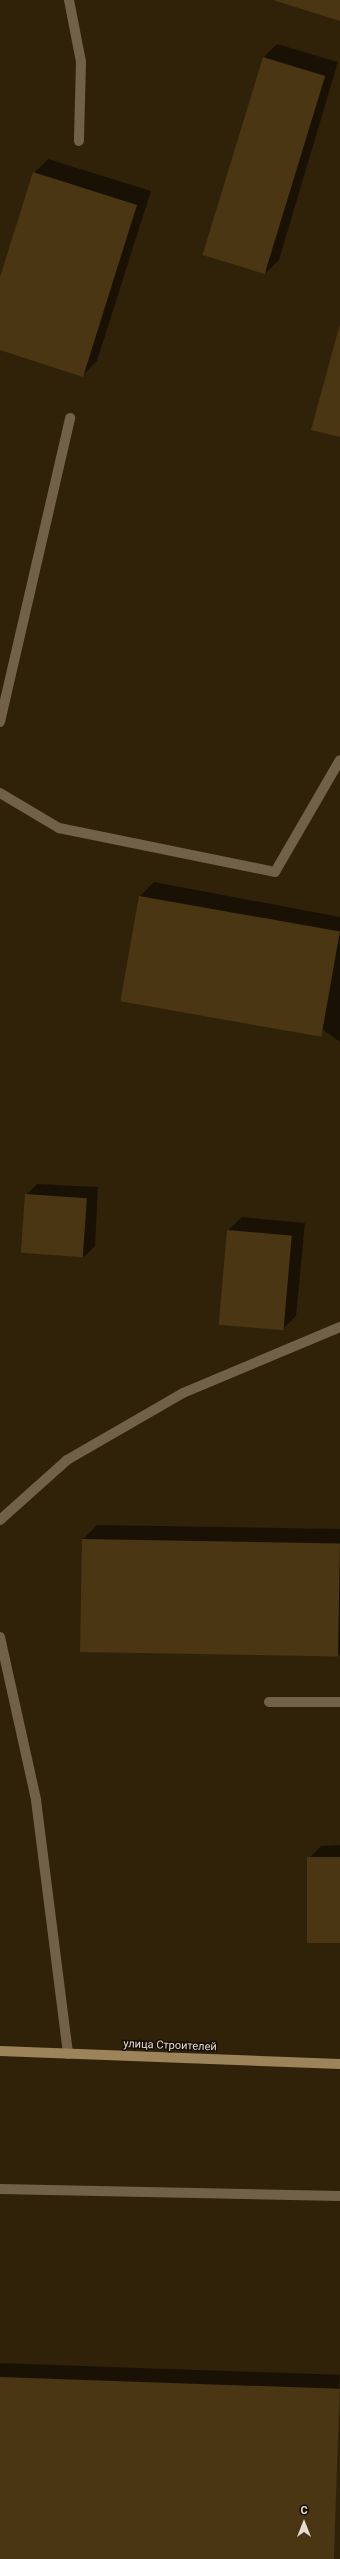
<!DOCTYPE html>
<meta charset="utf-8">
<style>
body{margin:0}
#map{position:relative;width:340px;height:2559px;overflow:hidden;background:#302209;font-family:Roboto,sans-serif}
div>[style]{position:absolute}
.shadow>*{inset:0;background:#0007;transform-origin:0 0}
.building>*{inset:0;background:#4a3613;transform-origin:0 0}
.lane>*{height:10px;margin:-5px;padding:0 5px;transform-origin:5px;border-radius:5px;background:#716148}
.secondary>*{height:10px;margin:-5px;padding:0 5px;transform-origin:5px;border-radius:5px;background:#9d835a}
span{translate:-50% -50%;white-space:nowrap;text-align:center;line-height:1.15;-webkit-text-stroke:3px #130d04;paint-order:stroke}
.street-label{font-size:11px;color:#e6dcce}
.north{position:absolute;left:284px;top:2503px;width:40px;height:40px;-webkit-text-stroke:3px #130d04;paint-order:stroke;rotate:0deg;font-size:11px;font-weight:700;line-height:16px;text-align:center;color:#e6dcce}
.north::after{content:'';display:block;margin:auto;width:14px;height:18px;background:#e6dcce;clip-path:polygon(50% 0,100% 100%,50% 72%,0 100%)}
</style>
<div id="map">
<div class="shadow">
<i style="clip-path:polygon(277px 44px,338px 62px,279px 260px,266px 273px,264px 57px)"></i>
<i style="clip-path:polygon(48px 159px,151px 191px,97px 361px,83px 375px,0 349px,0 280px,34px 173px)"></i>
<i style="clip-path:polygon(154px 882px,340px 917px,340px 1042px,140px 896px)"></i>
<i style="clip-path:polygon(37px 1184px,98px 1187px,95px 1246px,84px 1257px,26px 1195px)"></i>
<i style="clip-path:polygon(242px 1217px,305px 1223px,296px 1316px,282px 1330px,228px 1230px)"></i>
<i style="clip-path:polygon(97px 1525px,340px 1529px,340px 1655px,83px 1539px)"></i>
<i style="clip-path:polygon(340px 1845px,340px 1942px,308px 1859px,321px 1846px)"></i>
<i style="left:0;top:2363px;width:340px;height:196px;rotate:2deg"></i>
</div>
<div class="building">
<i style="clip-path:polygon(273px 0,340px 0,340px 21px)"></i>
<i style="left:263px;top:57px;width:65px;height:207px;rotate:17deg"></i>
<i style="clip-path:polygon(33px 172px,137px 205px,83px 377px,0 350px,0 277px)"></i>
<i style="clip-path:polygon(340px 324px,340px 437px,311px 430px)"></i>
<i style="left:139px;top:896px;width:204px;height:107px;rotate:10deg"></i>
<i style="left:25px;top:1194px;width:62px;height:59px;rotate:4deg"></i>
<i style="left:227px;top:1230px;width:65px;height:95px;rotate:5deg"></i>
<i style="left:82px;top:1539px;width:258px;height:113px;rotate:1deg"></i>
<i style="left:340px;top:1857px;width:86px;height:33px;rotate:90deg"></i>
<i style="left:0;top:2377px;width:340px;height:182px;rotate:2deg"></i>
</div>
<div class="lane">
<i style="left:69px;top:0;width:63px;rotate:79deg"></i>
<i style="left:81px;top:62px;width:79px;rotate:91.5deg"></i>
<i style="left:0;top:722px;width:312px;rotate:-77deg"></i>
<i style="left:0;top:793px;width:69px;rotate:30.7deg"></i>
<i style="left:59px;top:828px;width:220px;rotate:11.5deg"></i>
<i style="left:275px;top:872px;width:129px;rotate:-59.9deg"></i>
<i style="left:0;top:1520px;width:90px;rotate:-41.8deg"></i>
<i style="left:67px;top:1460px;width:134px;rotate:-30deg"></i>
<i style="left:183px;top:1393px;width:170px;rotate:-22.8deg"></i>
<i style="left:0;top:1637px;width:167px;rotate:77.5deg"></i>
<i style="left:36px;top:1800px;width:256px;rotate:82.8deg"></i>
<i style="left:269px;top:1702px;width:71px"></i>
<i style="left:0;top:2189px;width:340px;rotate:1.2deg"></i>
</div>
<div class="secondary">
<i style="left:0;top:2051px;width:340px;rotate:2.2deg"></i>
</div>
<div class="street-label">
<span style="left:170px;top:2046px;rotate:2deg">улица Строителей</span>
</div>
<div class="north">С</div>
</div>
